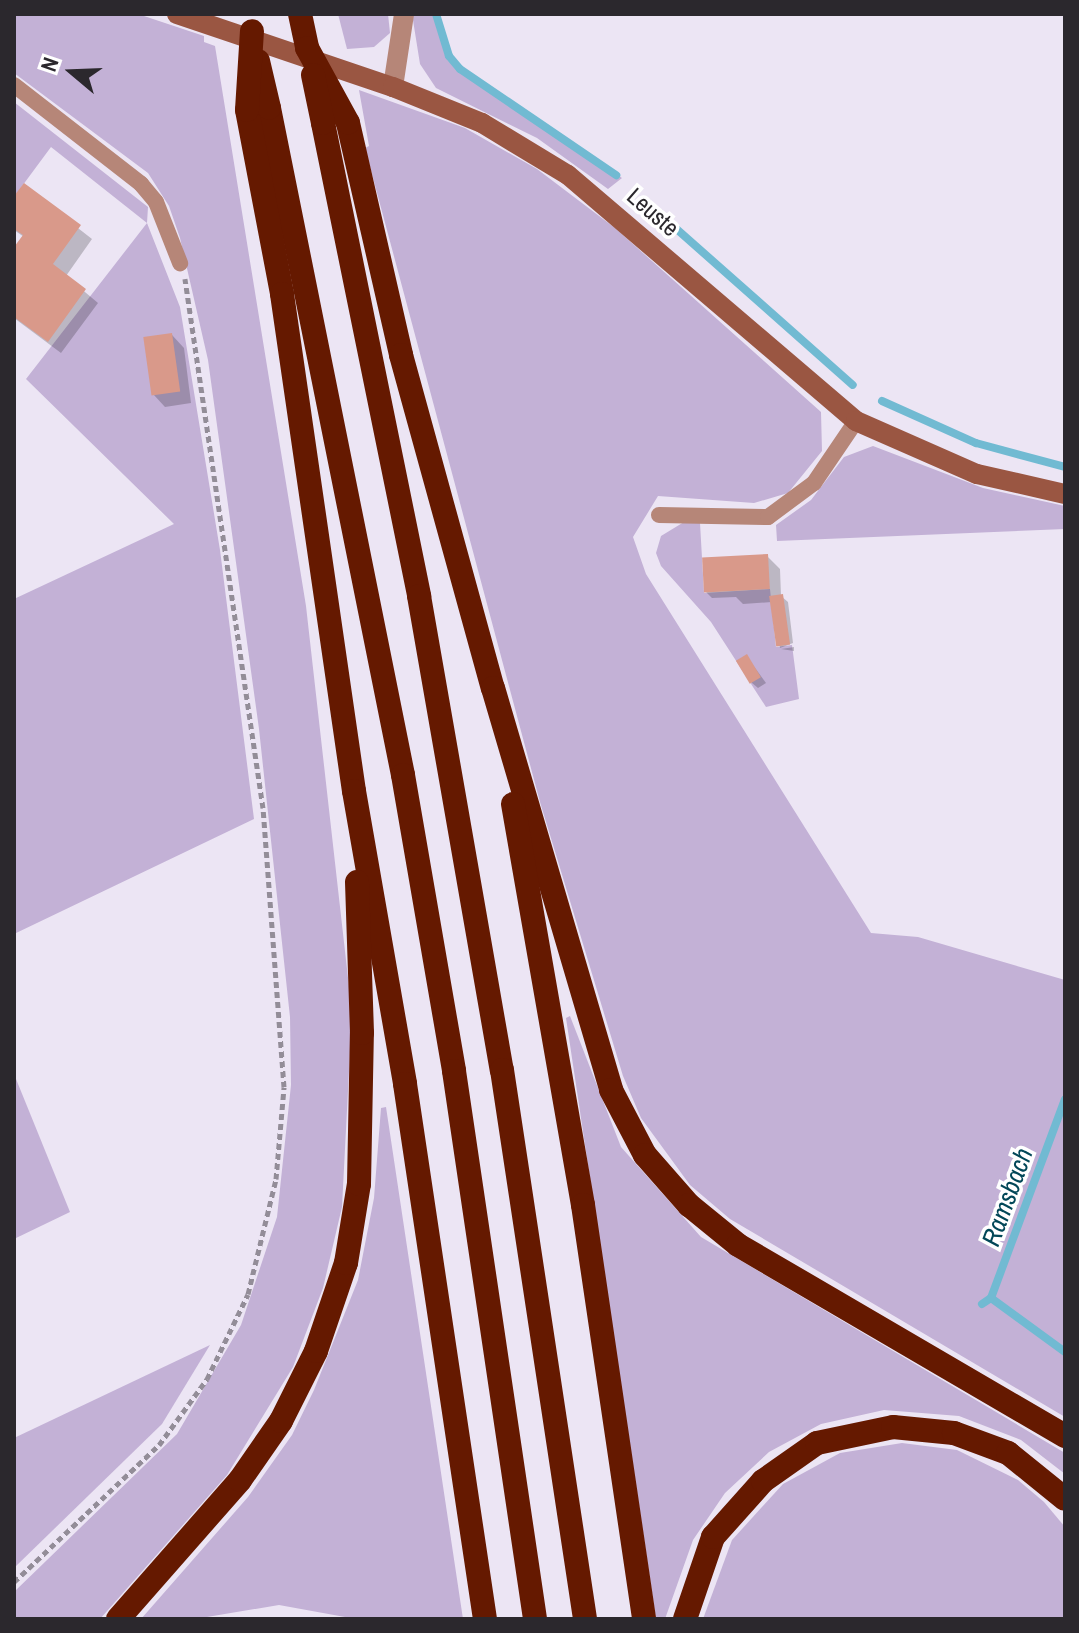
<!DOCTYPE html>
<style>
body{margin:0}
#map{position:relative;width:1079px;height:1633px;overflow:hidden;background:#ece5f4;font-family:"Archivo Narrow",sans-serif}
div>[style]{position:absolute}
.green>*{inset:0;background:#c3b1d6}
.shadow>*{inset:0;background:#0003}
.stream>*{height:8px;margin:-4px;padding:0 4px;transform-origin:4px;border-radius:4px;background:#71bad2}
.building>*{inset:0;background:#d9998a;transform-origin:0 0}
.path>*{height:5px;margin-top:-2.5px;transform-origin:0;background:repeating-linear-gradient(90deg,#938d98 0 6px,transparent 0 10px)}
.lane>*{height:16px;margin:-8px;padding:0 8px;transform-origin:8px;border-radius:8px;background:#b68678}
.street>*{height:20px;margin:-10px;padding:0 10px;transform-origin:10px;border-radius:10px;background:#b68678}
.secondary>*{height:20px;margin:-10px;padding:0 10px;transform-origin:10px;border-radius:10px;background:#9a5642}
.highway>*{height:24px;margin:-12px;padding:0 12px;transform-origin:12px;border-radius:12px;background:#651900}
.highway-bridge>*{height:24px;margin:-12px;padding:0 12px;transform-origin:12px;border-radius:12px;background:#651900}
span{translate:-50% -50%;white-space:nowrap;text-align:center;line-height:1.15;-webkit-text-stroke:7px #fff;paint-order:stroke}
.street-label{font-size:24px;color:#2b282d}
.water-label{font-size:26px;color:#024758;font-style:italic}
.frame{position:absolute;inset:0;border:16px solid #2b282d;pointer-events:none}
.north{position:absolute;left:32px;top:32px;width:80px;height:80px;-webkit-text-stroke:6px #fff;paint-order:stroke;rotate:289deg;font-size:22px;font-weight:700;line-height:32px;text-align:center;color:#2b282d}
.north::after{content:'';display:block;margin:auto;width:28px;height:36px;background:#2b282d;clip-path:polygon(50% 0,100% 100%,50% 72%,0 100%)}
</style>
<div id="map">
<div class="green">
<i style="clip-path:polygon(14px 14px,138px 14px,204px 36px,204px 42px,215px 46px,306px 606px,352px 1013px,342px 1207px,323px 1288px,293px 1367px,227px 1475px,100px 1619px,14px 1619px,14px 1592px,177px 1434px,241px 1325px,277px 1217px,291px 1085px,290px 1017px,259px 729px,208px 360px,180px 238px,169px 206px,148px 173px,14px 73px)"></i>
<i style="clip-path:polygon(338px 14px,388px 14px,390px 33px,374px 47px,347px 49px)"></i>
<i style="clip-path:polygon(412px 14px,437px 14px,450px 56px,460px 68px,622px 178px,608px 189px,537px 138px,436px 88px,420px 64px)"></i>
<i style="clip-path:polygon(359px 90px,465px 128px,537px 169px,615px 228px,821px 412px,822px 451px,788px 493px,754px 503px,658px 496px,633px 537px,646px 574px,871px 933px,918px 937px,1065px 980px,1065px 1417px,730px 1219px,690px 1185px,641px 1118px,623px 1076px,540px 802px,365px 148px,369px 146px)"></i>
<i style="clip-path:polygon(14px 102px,148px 207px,147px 223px,180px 307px,220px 550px,254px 819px,14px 934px,14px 599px,174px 524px,26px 379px,147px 223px,51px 147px,14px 197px)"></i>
<i style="clip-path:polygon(873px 446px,983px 488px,1065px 506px,1065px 529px,777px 541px,776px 525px,811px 500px,844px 457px)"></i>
<i style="clip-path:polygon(684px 522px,700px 523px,704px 593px,770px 589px,776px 647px,792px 645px,799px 699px,766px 707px,711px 622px,661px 566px,656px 553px,661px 536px)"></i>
<i style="clip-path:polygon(570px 1016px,621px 1147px,701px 1237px,1065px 1453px,1065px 1474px,1021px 1440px,959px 1416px,884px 1410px,821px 1424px,769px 1452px,725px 1493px,693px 1540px,665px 1619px,656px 1619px,566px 1018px)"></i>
<i style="clip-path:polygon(14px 1074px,70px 1212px,14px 1239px)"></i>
<i style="clip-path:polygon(386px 1107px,463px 1619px,356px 1619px,279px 1605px,195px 1619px,141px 1619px,248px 1497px,292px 1435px,314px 1390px,358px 1280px,374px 1198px,381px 1108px)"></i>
<i style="clip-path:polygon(210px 1345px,162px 1424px,14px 1568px,14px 1438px)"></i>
<i style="clip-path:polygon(902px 1443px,957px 1450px,1018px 1480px,1044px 1502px,1065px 1527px,1065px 1619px,703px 1619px,732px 1540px,783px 1484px,840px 1453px)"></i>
</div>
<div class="shadow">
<i style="clip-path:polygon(24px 186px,92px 239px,66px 276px,98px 303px,61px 353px,14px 318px,14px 250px,24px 237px,14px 230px,14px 200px)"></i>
<i style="clip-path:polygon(172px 335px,184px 348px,191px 403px,165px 407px,153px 394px)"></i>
<i style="clip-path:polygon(767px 556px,780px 569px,781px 596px,788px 602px,793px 643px,780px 648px,772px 602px,743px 604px,736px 597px,712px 598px,706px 592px)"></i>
<i style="clip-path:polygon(794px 647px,794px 651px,781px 649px)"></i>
<i style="clip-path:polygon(747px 657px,766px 683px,758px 688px,752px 683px)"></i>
</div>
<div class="stream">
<i style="left:436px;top:14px;width:44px;rotate:72.8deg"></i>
<i style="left:449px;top:56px;width:17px;rotate:50deg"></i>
<i style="left:460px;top:69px;width:189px;rotate:34.2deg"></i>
<i style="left:646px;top:202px;width:276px;rotate:41.5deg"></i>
<i style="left:882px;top:401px;width:103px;rotate:24.1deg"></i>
<i style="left:976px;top:443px;width:92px;rotate:15.1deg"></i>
<i style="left:991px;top:1298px;width:92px;rotate:36.1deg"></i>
<i style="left:982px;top:1304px;width:11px;rotate:-34deg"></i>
<i style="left:991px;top:1298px;width:212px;rotate:-69.6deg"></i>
</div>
<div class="building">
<i style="clip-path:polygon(24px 183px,81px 225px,53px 264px,86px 289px,48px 342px,14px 317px,14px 247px,23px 235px,14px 229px,14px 196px)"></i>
<i style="left:172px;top:333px;width:59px;height:29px;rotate:82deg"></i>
<i style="left:768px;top:554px;width:35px;height:66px;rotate:87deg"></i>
<i style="left:783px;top:594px;width:51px;height:14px;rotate:82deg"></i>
<i style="left:747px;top:654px;width:27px;height:13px;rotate:59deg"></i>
</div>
<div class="path">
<i style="left:14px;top:1582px;width:199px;rotate:-43.4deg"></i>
<i style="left:159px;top:1445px;width:82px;rotate:-54deg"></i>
<i style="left:207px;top:1379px;width:94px;rotate:-64.2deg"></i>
<i style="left:248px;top:1294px;width:118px;rotate:-76.3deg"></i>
<i style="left:276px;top:1179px;width:92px;rotate:-85deg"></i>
<i style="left:284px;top:1087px;width:280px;rotate:-94.3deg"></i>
<i style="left:263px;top:808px;width:535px;rotate:-98.39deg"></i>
</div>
<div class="lane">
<i style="left:14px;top:85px;width:161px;rotate:37.9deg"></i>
<i style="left:141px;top:184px;width:23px;rotate:50deg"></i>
<i style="left:156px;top:202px;width:66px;rotate:68.5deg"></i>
<i style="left:659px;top:515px;width:109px;rotate:1.1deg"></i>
<i style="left:768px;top:517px;width:57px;rotate:-36.5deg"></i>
<i style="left:814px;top:483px;width:75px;rotate:-55.9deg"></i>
</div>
<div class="street">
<i style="left:393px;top:87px;width:74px;rotate:-81.4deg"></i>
</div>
<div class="secondary">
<i style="left:177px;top:14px;width:228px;rotate:18.7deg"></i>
<i style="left:393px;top:87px;width:96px;rotate:22deg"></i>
<i style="left:482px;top:123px;width:100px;rotate:31.2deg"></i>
<i style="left:568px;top:175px;width:379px;rotate:40.5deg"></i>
<i style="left:856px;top:421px;width:132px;rotate:23.7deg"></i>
<i style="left:977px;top:474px;width:90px;rotate:12.8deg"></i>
</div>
<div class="highway">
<i style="left:300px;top:14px;width:35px;rotate:78deg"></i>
<i style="left:269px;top:108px;width:680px;rotate:78.64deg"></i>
<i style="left:403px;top:775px;width:300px;rotate:80.2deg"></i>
<i style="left:454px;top:1071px;width:554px;rotate:81.59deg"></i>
<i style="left:247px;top:110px;width:187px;rotate:79.2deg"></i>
<i style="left:282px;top:294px;width:502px;rotate:81.76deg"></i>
<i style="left:354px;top:791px;width:297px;rotate:80.1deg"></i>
<i style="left:405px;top:1084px;width:541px;rotate:81.5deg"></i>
<i style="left:323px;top:123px;width:483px;rotate:78.5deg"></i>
<i style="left:419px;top:596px;width:481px;rotate:80.1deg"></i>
<i style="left:502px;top:1070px;width:555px;rotate:81.4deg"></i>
<i style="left:348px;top:123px;width:238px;rotate:77.1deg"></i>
<i style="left:401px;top:355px;width:345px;rotate:74.6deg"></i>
<i style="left:493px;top:688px;width:419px;rotate:73.6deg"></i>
<i style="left:611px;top:1090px;width:73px;rotate:62.4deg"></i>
<i style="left:645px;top:1155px;width:67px;rotate:48.7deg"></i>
<i style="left:689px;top:1205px;width:63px;rotate:39.2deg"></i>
<i style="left:738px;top:1245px;width:379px;rotate:30.3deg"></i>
<i style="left:513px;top:804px;width:407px;rotate:80.1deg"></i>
<i style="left:583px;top:1205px;width:418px;rotate:81.6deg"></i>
<i style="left:118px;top:1619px;width:185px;rotate:-48.7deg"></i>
<i style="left:240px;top:1480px;width:72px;rotate:-55.2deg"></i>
<i style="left:281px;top:1421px;width:78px;rotate:-63.4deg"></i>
<i style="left:316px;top:1351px;width:93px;rotate:-71.2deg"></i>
<i style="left:346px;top:1263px;width:80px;rotate:-80.7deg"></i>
<i style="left:359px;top:1184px;width:151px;rotate:-88.9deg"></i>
<i style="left:362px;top:1033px;width:151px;rotate:-91.9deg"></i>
<i style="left:685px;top:1619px;width:87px;rotate:-71.1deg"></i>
<i style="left:713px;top:1537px;width:75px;rotate:-48.2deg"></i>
<i style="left:763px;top:1481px;width:66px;rotate:-35.1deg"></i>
<i style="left:817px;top:1443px;width:78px;rotate:-11.9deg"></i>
<i style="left:893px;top:1427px;width:61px;rotate:5.6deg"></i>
<i style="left:954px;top:1433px;width:58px;rotate:20.3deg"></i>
<i style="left:1008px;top:1453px;width:73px;rotate:38.9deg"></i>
</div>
<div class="highway-bridge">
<i style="left:307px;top:48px;width:85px;rotate:61.3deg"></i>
<i style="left:258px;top:61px;width:48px;rotate:76.8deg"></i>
<i style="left:313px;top:75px;width:49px;rotate:78.2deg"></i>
<i style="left:247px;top:110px;width:79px;rotate:-86.4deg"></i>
</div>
<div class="street-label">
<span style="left:653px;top:212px;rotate:41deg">Leuste</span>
</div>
<div class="water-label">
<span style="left:1007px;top:1197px;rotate:-70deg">Ramsbach</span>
</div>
<div class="frame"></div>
<div class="north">N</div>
</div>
